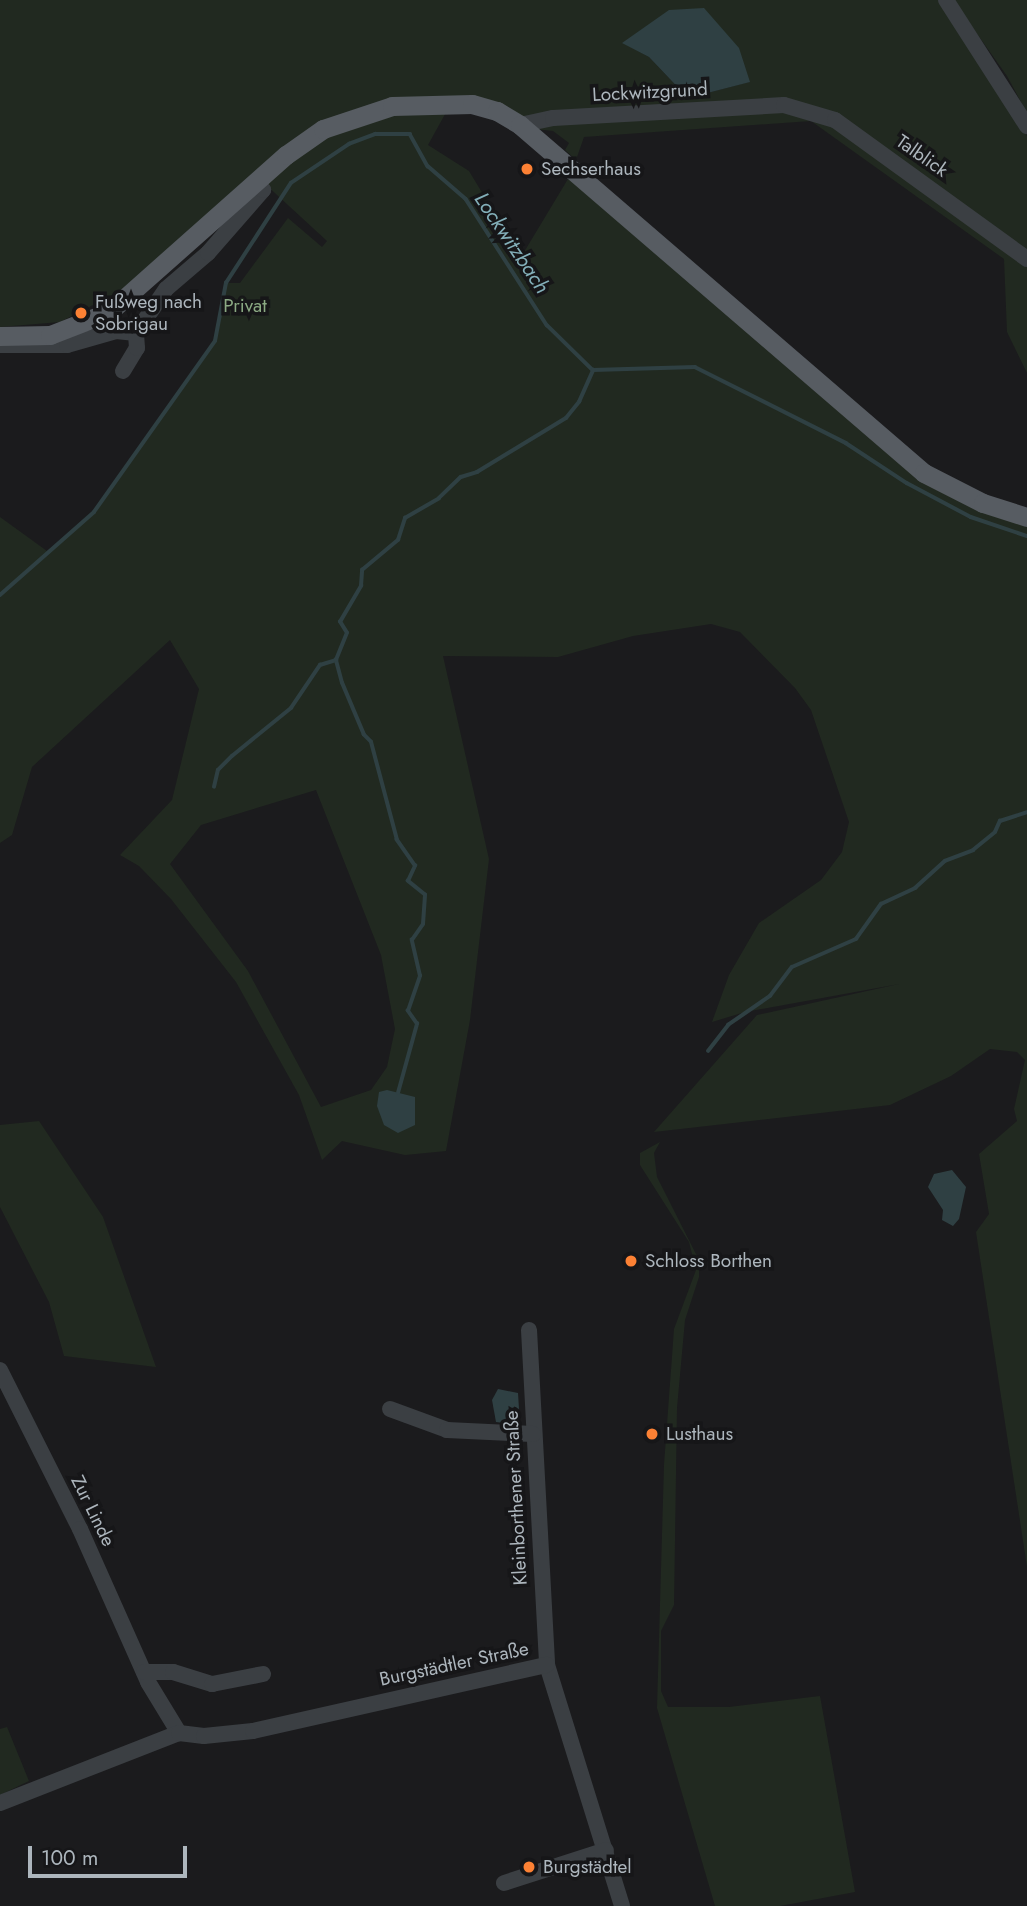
<!DOCTYPE html>
<meta charset="utf-8">
<style>
body{margin:0}
#map{position:relative;width:1027px;height:1906px;overflow:hidden;background:#1b1b1d;font-family:Jost,sans-serif}
div>[style]{position:absolute}
.green>*{inset:0;background:#212920}
.water>*{inset:0;background:#2f4043}
.stream>*{height:3.5px;margin:-1.75px;padding:0 1.75px;transform-origin:1.75px;border-radius:1.75px;background:#2f4043}
.minor>*{height:16px;margin:-8px;padding:0 8px;transform-origin:8px;border-radius:8px;background:#3b3f43}
.major>*{height:19px;margin:-9.5px;padding:0 9.5px;transform-origin:9.5px;border-radius:9.5px;background:#575c62}
.dots>*{width:19px;height:19px;translate:-50% -50%;box-sizing:border-box;border:4px solid #161618;border-radius:50%}
span{translate:-50% -50%;white-space:nowrap;text-align:center;line-height:1.15;-webkit-text-stroke:7px #161618;paint-order:stroke}
.street-label{font-size:19px;color:#adb6bd}
.poi-label{font-size:19px;color:#adb6bd}
.left{translate:0 -50%;text-align:left}
.park-label{font-size:19px;color:#8ba983}
.water-label{font-size:21px;color:#83afb9;font-style:italic}
.scale{position:absolute;left:28px;top:1846px;width:159px;height:32px;box-sizing:border-box;border:4px solid #adb6bd;border-top:0;padding-left:9px;font-size:21px;line-height:24px;white-space:nowrap;color:#adb6bd;-webkit-text-stroke:5px #161618;paint-order:stroke}
</style>
<div id="map">
<div class="green">
<i style="clip-path:polygon(evenodd,0 0,938px 0,1001px 90px,1027px 136px,1027px 373px,1007px 332px,1004px 259px,811px 121px,584px 137px,576px 160px,565px 150px,569px 143px,553px 131px,535px 129px,499px 105px,357px 109px,122px 290px,60px 322px,0 327px,0 0,622px 42px,749px 82px,688px 98px,649px 57px,622px 42px)"></i>
<i style="clip-path:polygon(953px 0,1027px 0,1027px 113px,1007px 76px)"></i>
<i style="clip-path:polygon(evenodd,449px 107px,428px 145px,469px 171px,521px 257px,571px 174px,876px 438px,1027px 525px,1027px 1567px,976px 1232px,989px 1214px,979px 1154px,1017px 1121px,1014px 1109px,1025px 1060px,1017px 1052px,990px 1049px,951px 1076px,890px 1105px,654px 1132px,757px 1015px,899px 984px,745px 1012px,712px 1022px,729px 975px,759px 923px,821px 880px,842px 852px,849px 822px,811px 710px,795px 688px,740px 632px,711px 624px,633px 636px,558px 657px,443px 656px,489px 859px,470px 1020px,446px 1151px,405px 1155px,342px 1141px,322px 1160px,299px 1095px,236px 982px,171px 899px,139px 866px,120px 855px,172px 800px,199px 689px,170px 640px,32px 767px,12px 835px,0 843px,0 517px,47px 551px,94px 512px,215px 341px,226px 283px,240px 283px,288px 218px,322px 247px,327px 241px,264px 183px,329px 132px,367px 118px,449px 107px,316px 790px,381px 955px,395px 1029px,387px 1067px,371px 1090px,321px 1107px,248px 971px,170px 864px,201px 825px,316px 790px)"></i>
<i style="clip-path:polygon(39px 1121px,103px 1217px,156px 1367px,64px 1356px,49px 1302px,0 1207px,0 1125px)"></i>
<i style="clip-path:polygon(660px 1142px,654px 1153px,657px 1177px,699px 1260px,699px 1277px,685px 1320px,677px 1408px,674px 1605px,661px 1631px,661px 1691px,668px 1707px,729px 1707px,820px 1696px,855px 1892px,780px 1906px,715px 1906px,657px 1708px,664px 1465px,674px 1329px,696px 1270px,689px 1242px,640px 1165px,640px 1153px)"></i>
<i style="clip-path:polygon(7px 1727px,29px 1781px,0 1795px,0 1729px)"></i>
</div>
<div class="water">
<i style="clip-path:polygon(704px 8px,739px 48px,750px 82px,688px 98px,649px 57px,622px 43px,669px 10px)"></i>
<i style="clip-path:polygon(387px 1090px,415px 1097px,415px 1125px,398px 1133px,384px 1125px,377px 1106px,379px 1092px)"></i>
<i style="clip-path:polygon(952px 1170px,966px 1187px,959px 1219px,953px 1226px,942px 1220px,943px 1210px,928px 1187px,934px 1174px)"></i>
<i style="clip-path:polygon(498px 1389px,518px 1393px,520px 1425px,496px 1422px,492px 1400px)"></i>
</div>
<div class="stream">
<i style="left:0;top:595px;width:125px;rotate:-41.4deg"></i>
<i style="left:94px;top:512px;width:209px;rotate:-54.7deg"></i>
<i style="left:215px;top:341px;width:59px;rotate:-79.3deg"></i>
<i style="left:226px;top:283px;width:119px;rotate:-57deg"></i>
<i style="left:291px;top:183px;width:70px;rotate:-33.9deg"></i>
<i style="left:349px;top:144px;width:28px;rotate:-21deg"></i>
<i style="left:375px;top:134px;width:35px"></i>
<i style="left:410px;top:134px;width:37px;rotate:61deg"></i>
<i style="left:428px;top:166px;width:50px;rotate:41deg"></i>
<i style="left:466px;top:199px;width:150px;rotate:57.3deg"></i>
<i style="left:547px;top:325px;width:64px;rotate:44.4deg"></i>
<i style="left:593px;top:370px;width:102px;rotate:-1.7deg"></i>
<i style="left:695px;top:367px;width:169px;rotate:26.7deg"></i>
<i style="left:846px;top:443px;width:73px;rotate:33.3deg"></i>
<i style="left:907px;top:483px;width:72px;rotate:28deg"></i>
<i style="left:971px;top:517px;width:59px;rotate:18.7deg"></i>
<i style="left:214px;top:787px;width:17px;rotate:-77deg"></i>
<i style="left:218px;top:770px;width:20px;rotate:-45deg"></i>
<i style="left:232px;top:756px;width:76px;rotate:-39.1deg"></i>
<i style="left:291px;top:708px;width:52px;rotate:-56deg"></i>
<i style="left:320px;top:665px;width:17px;rotate:-17deg"></i>
<i style="left:708px;top:1051px;width:33px;rotate:-52deg"></i>
<i style="left:728px;top:1025px;width:51px;rotate:-34.6deg"></i>
<i style="left:770px;top:996px;width:36px;rotate:-53deg"></i>
<i style="left:792px;top:967px;width:70px;rotate:-23.6deg"></i>
<i style="left:856px;top:939px;width:43px;rotate:-54.5deg"></i>
<i style="left:881px;top:904px;width:38px;rotate:-25deg"></i>
<i style="left:915px;top:888px;width:40px;rotate:-42deg"></i>
<i style="left:945px;top:861px;width:30px;rotate:-21deg"></i>
<i style="left:973px;top:850px;width:28px;rotate:-39deg"></i>
<i style="left:995px;top:832px;width:12px;rotate:-66deg"></i>
<i style="left:1000px;top:821px;width:28px;rotate:-18deg"></i>
<i style="left:398px;top:1093px;width:72px;rotate:-74.6deg"></i>
<i style="left:417px;top:1024px;width:16px;rotate:-125deg"></i>
<i style="left:408px;top:1011px;width:37px;rotate:-71deg"></i>
<i style="left:420px;top:976px;width:37px;rotate:-103deg"></i>
<i style="left:412px;top:940px;width:19px;rotate:-55deg"></i>
<i style="left:423px;top:924px;width:29px;rotate:-86deg"></i>
<i style="left:425px;top:895px;width:22px;rotate:-141deg"></i>
<i style="left:408px;top:881px;width:17px;rotate:-65deg"></i>
<i style="left:415px;top:866px;width:32px;rotate:-125deg"></i>
<i style="left:397px;top:840px;width:101px;rotate:-104.9deg"></i>
<i style="left:371px;top:742px;width:10px;rotate:-135deg"></i>
<i style="left:364px;top:735px;width:56px;rotate:-112.9deg"></i>
<i style="left:342px;top:683px;width:24px;rotate:-105deg"></i>
<i style="left:336px;top:660px;width:29px;rotate:-68deg"></i>
<i style="left:347px;top:633px;width:13px;rotate:-122deg"></i>
<i style="left:340px;top:622px;width:42px;rotate:-59.7deg"></i>
<i style="left:361px;top:586px;width:16px;rotate:-86deg"></i>
<i style="left:362px;top:570px;width:47px;rotate:-39.8deg"></i>
<i style="left:398px;top:540px;width:23px;rotate:-72deg"></i>
<i style="left:405px;top:518px;width:39px;rotate:-30deg"></i>
<i style="left:439px;top:498px;width:30px;rotate:-44deg"></i>
<i style="left:461px;top:477px;width:17px;rotate:-17deg"></i>
<i style="left:477px;top:472px;width:104px;rotate:-31.2deg"></i>
<i style="left:566px;top:418px;width:21px;rotate:-51deg"></i>
<i style="left:579px;top:402px;width:35px;rotate:-66deg"></i>
</div>
<div class="minor">
<i style="left:946px;top:0;width:150px;rotate:57.3deg"></i>
<i style="left:520px;top:125px;width:34px;rotate:-12deg"></i>
<i style="left:553px;top:118px;width:231px;rotate:-3.2deg"></i>
<i style="left:784px;top:105px;width:53px;rotate:16.4deg"></i>
<i style="left:835px;top:120px;width:237px;rotate:35.9deg"></i>
<i style="left:0;top:345px;width:67px"></i>
<i style="left:67px;top:345px;width:51px;rotate:-15.9deg"></i>
<i style="left:116px;top:331px;width:20px;rotate:6deg"></i>
<i style="left:136px;top:333px;width:53px;rotate:-55.7deg"></i>
<i style="left:166px;top:289px;width:55px;rotate:-40.6deg"></i>
<i style="left:208px;top:253px;width:84px;rotate:-48.9deg"></i>
<i style="left:263px;top:190px;width:11px;rotate:-135deg"></i>
<i style="left:123px;top:371px;width:27px;rotate:-59deg"></i>
<i style="left:137px;top:348px;width:15px;rotate:-94deg"></i>
<i style="left:529px;top:1330px;width:335px;rotate:86.9deg"></i>
<i style="left:547px;top:1665px;width:252px;rotate:72.7deg"></i>
<i style="left:0;top:1370px;width:178px;rotate:63.3deg"></i>
<i style="left:80px;top:1529px;width:167px;rotate:66deg"></i>
<i style="left:148px;top:1682px;width:60px;rotate:58.7deg"></i>
<i style="left:390px;top:1409px;width:61px;rotate:20.2deg"></i>
<i style="left:447px;top:1430px;width:86px;rotate:2.7deg"></i>
<i style="left:144px;top:1672px;width:29px"></i>
<i style="left:173px;top:1672px;width:41px;rotate:17.1deg"></i>
<i style="left:212px;top:1684px;width:52px;rotate:-11.1deg"></i>
<i style="left:0;top:1803px;width:192px;rotate:-21.4deg"></i>
<i style="left:179px;top:1733px;width:25px;rotate:7deg"></i>
<i style="left:204px;top:1736px;width:49px;rotate:-5.8deg"></i>
<i style="left:253px;top:1731px;width:301px;rotate:-12.7deg"></i>
<i style="left:504px;top:1883px;width:107px;rotate:-17.9deg"></i>
</div>
<div class="major">
<i style="left:0;top:336px;width:50px;rotate:-1.1deg"></i>
<i style="left:50px;top:335px;width:63px;rotate:-21.3deg"></i>
<i style="left:109px;top:312px;width:237px;rotate:-41.6deg"></i>
<i style="left:286px;top:155px;width:45px;rotate:-35.1deg"></i>
<i style="left:323px;top:129px;width:73px;rotate:-18.4deg"></i>
<i style="left:392px;top:106px;width:80px;rotate:-1.4deg"></i>
<i style="left:472px;top:104px;width:26px;rotate:16deg"></i>
<i style="left:497px;top:111px;width:27px;rotate:31deg"></i>
<i style="left:520px;top:125px;width:533px;rotate:40.74deg"></i>
<i style="left:924px;top:473px;width:66px;rotate:27deg"></i>
<i style="left:983px;top:503px;width:46px;rotate:17.7deg"></i>
</div>
<div class="dots">
<i style="left:527px;top:169px;background:#fc8134"></i>
<i style="left:81px;top:313px;background:#fc8134"></i>
<i style="left:631px;top:1261px;background:#fc8134"></i>
<i style="left:652px;top:1434px;background:#fc8134"></i>
<i style="left:529px;top:1867px;background:#fc8134"></i>
</div>
<div class="street-label">
<span style="left:650px;top:92px;rotate:-3deg">Lockwitzgrund</span>
<span style="left:922px;top:156px;rotate:35deg">Talblick</span>
<span style="left:516px;top:1498px;rotate:-93deg">Kleinborthener Straße</span>
<span style="left:93px;top:1511px;rotate:64deg">Zur Linde</span>
<span style="left:454px;top:1664px;rotate:-12deg">Burgstädtler Straße</span>
</div>
<div class="poi-label">
<span class="left" style="left:541px;top:169px">Sechserhaus</span>
<span class="left" style="left:95px;top:313px">Fußweg nach<br>Sobrigau</span>
<span class="left" style="left:645px;top:1261px">Schloss Borthen</span>
<span class="left" style="left:666px;top:1434px">Lusthaus</span>
<span class="left" style="left:543px;top:1867px">Burgstädtel</span>
</div>
<div class="park-label">
<span style="left:245px;top:306px">Privat</span>
</div>
<div class="water-label">
<span style="left:512px;top:243px;rotate:56deg">Lockwitzbach</span>
</div>
<div class="scale">100 m</div>
</div>
